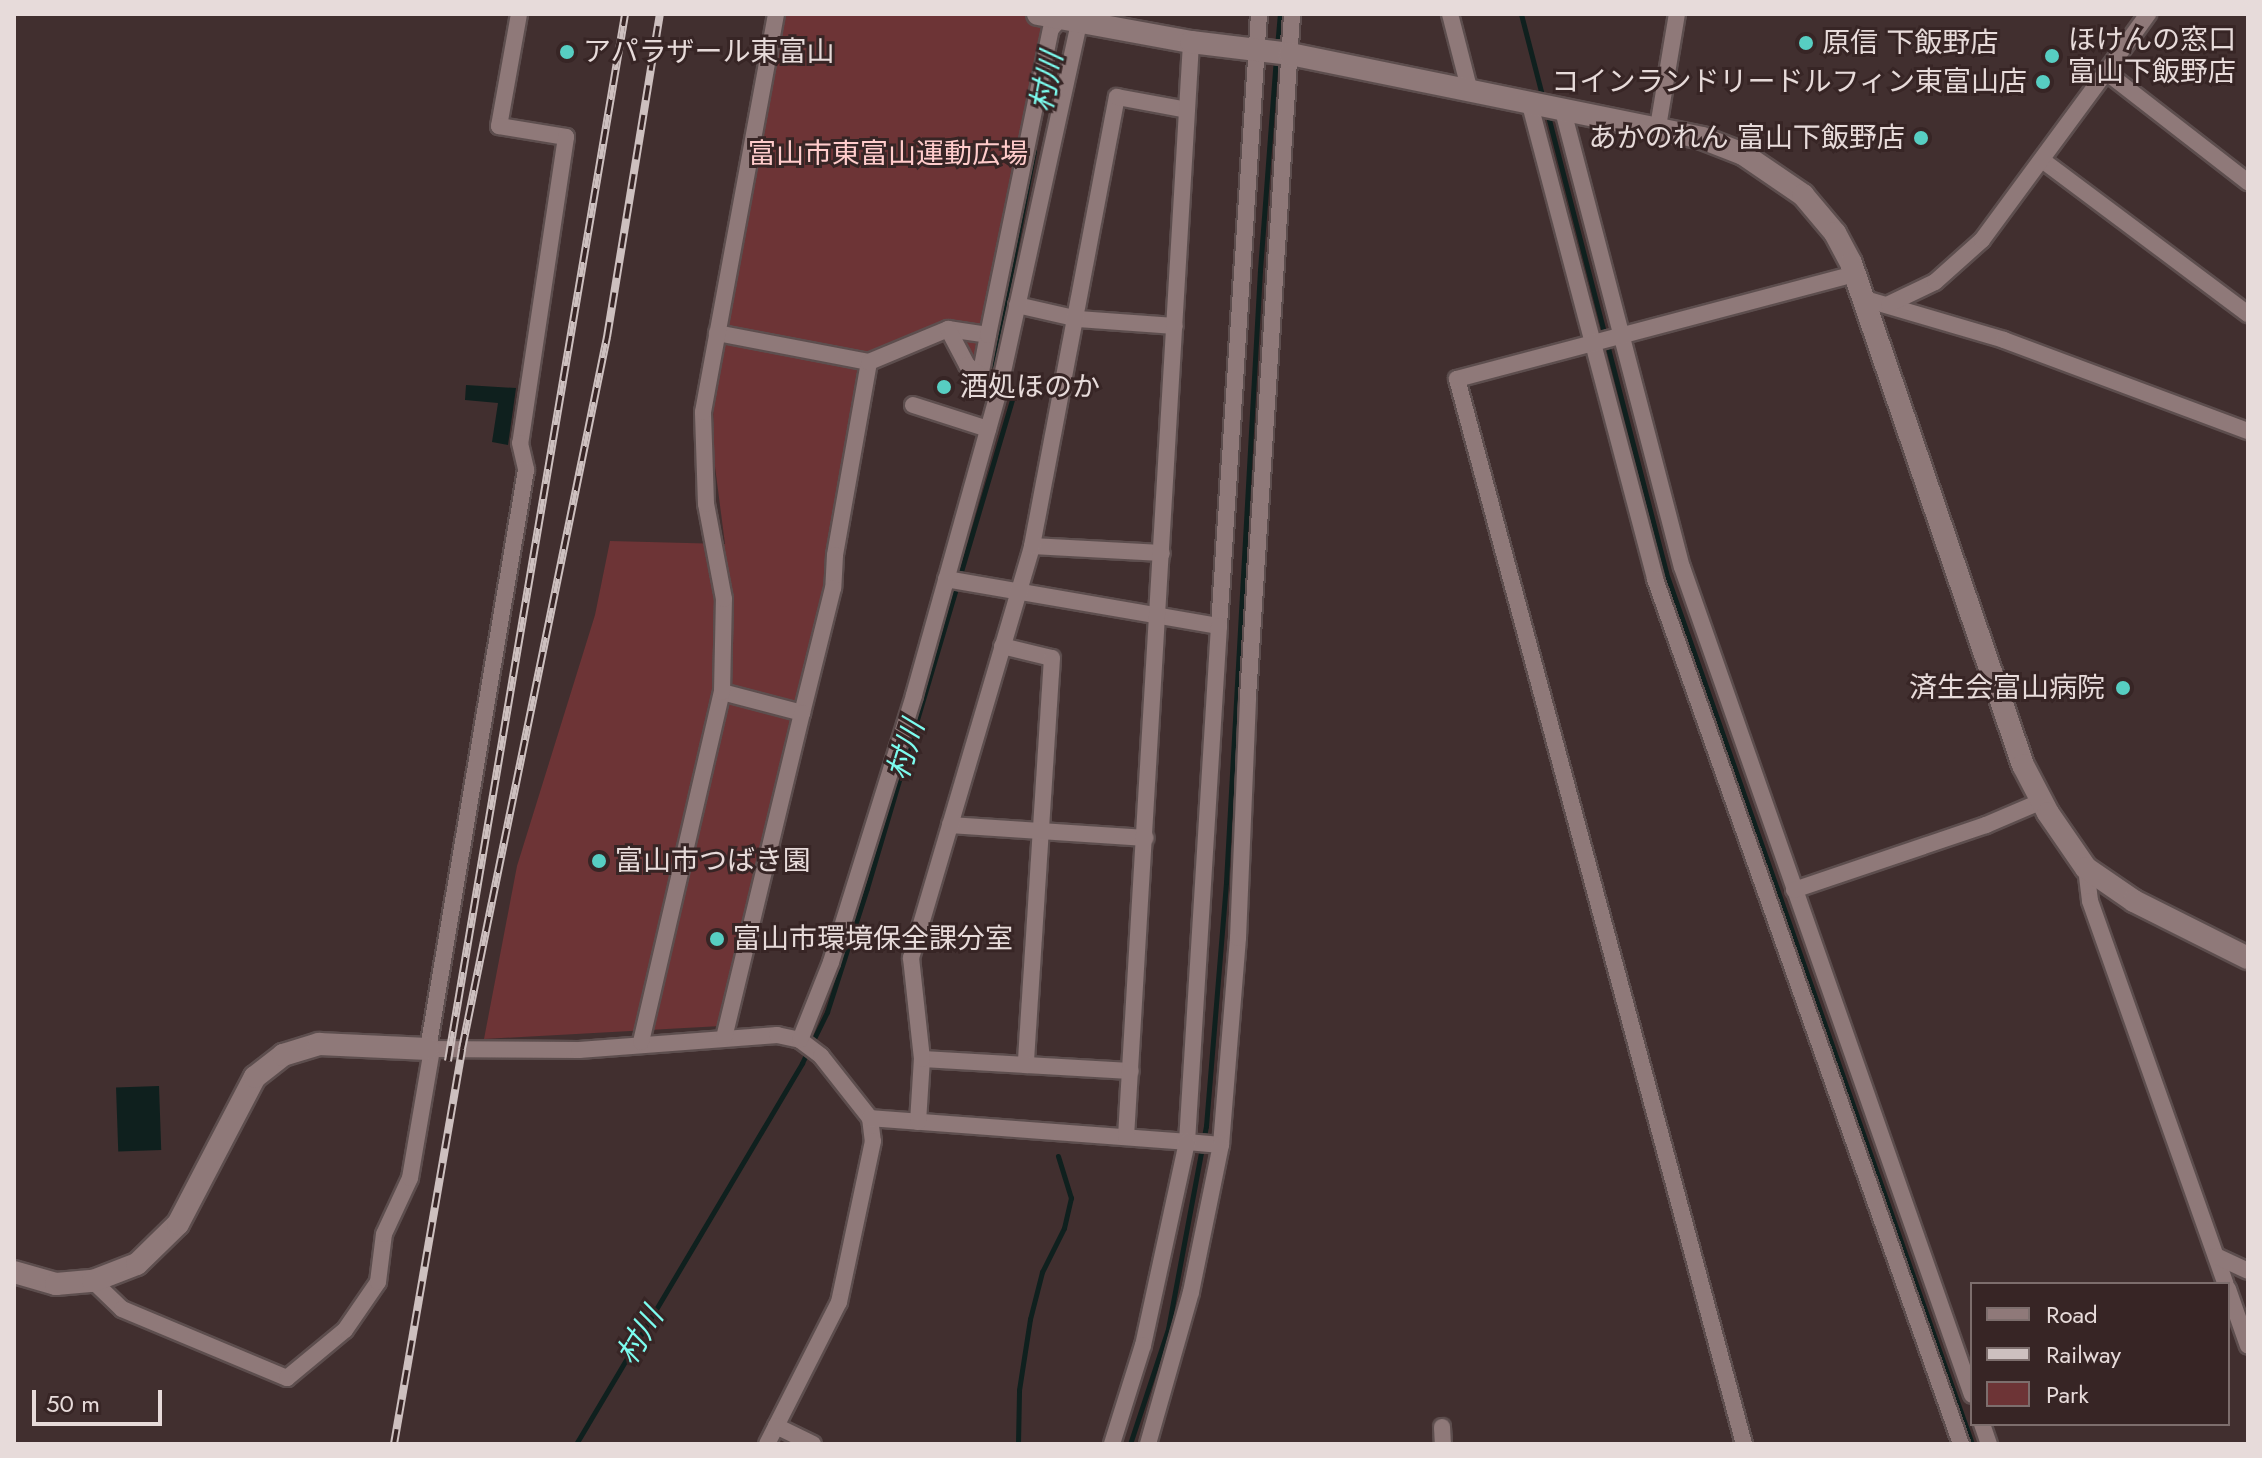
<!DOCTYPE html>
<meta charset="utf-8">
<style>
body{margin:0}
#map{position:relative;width:2262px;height:1458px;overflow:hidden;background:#412f2f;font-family:Jost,"Noto Sans JP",sans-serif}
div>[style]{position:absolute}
.green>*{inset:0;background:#6d3436}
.water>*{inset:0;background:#0f201e;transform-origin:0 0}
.stream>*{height:5px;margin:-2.5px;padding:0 2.5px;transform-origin:2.5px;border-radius:2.5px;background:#0f201e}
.roads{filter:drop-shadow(2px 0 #5d4e4e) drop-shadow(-2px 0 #5d4e4e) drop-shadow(0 2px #5d4e4e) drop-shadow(0 -2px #5d4e4e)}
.street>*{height:16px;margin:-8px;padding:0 8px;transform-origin:8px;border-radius:8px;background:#8f7979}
.secondary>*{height:22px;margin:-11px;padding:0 11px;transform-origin:11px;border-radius:11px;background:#8f7979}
.rail>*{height:8px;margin-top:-4px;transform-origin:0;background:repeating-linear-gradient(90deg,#372525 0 15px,#cdc0bf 0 30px);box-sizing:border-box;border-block:2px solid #cdc0bf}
.dots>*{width:22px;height:22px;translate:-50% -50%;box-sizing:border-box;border:4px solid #372525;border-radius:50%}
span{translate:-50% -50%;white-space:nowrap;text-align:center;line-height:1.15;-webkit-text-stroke:6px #372525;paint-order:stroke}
.poi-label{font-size:28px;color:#e7dbda}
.left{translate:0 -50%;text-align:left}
.right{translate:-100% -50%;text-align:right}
.park-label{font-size:28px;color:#ffcccb}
.water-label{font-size:30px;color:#7cfcef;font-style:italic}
.frame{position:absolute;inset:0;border:16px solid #e7dbda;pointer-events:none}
.legend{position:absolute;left:1970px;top:1282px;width:260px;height:144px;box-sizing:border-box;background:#372525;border:2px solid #7d6e6d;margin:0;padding:10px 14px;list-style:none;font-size:24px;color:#e7dbda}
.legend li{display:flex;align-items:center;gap:16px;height:40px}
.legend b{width:40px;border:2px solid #7d6e6d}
.scale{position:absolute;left:32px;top:1390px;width:130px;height:36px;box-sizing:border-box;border:4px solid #e7dbda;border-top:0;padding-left:10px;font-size:24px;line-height:28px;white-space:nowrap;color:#e7dbda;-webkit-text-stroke:6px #372525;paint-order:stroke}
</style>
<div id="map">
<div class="green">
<i style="clip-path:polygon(783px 14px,1044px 14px,978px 367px,952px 334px,860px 368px,826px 591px,721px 1026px,484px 1039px,517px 866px,595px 615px,610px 541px,725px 544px,714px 459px,713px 400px)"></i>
</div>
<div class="water">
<i style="clip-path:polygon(466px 385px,516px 388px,508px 445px,492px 442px,498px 403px,465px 400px)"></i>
<i style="left:159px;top:1086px;width:64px;height:43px;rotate:88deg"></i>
</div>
<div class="stream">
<i style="left:1521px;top:14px;width:88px;rotate:75.5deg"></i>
<i style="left:1277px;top:47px;width:33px;rotate:-85deg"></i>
<i style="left:1547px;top:112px;width:476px;rotate:75.5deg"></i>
<i style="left:1666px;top:573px;width:923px;rotate:70.64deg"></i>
<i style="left:998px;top:372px;width:9px;rotate:-122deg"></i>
<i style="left:993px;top:364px;width:217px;rotate:-79.1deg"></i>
<i style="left:576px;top:1444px;width:443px;rotate:-59.3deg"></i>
<i style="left:802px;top:1063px;width:57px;rotate:-63.9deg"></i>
<i style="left:827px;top:1012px;width:130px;rotate:-72.1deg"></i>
<i style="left:867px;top:888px;width:516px;rotate:-73.46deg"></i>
<i style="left:1014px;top:393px;width:16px;rotate:-128deg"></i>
<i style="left:1018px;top:1444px;width:54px;rotate:-88.9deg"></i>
<i style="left:1019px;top:1390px;width:72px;rotate:-81.2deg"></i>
<i style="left:1030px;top:1319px;width:49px;rotate:-75.7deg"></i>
<i style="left:1042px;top:1272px;width:49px;rotate:-63.4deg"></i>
<i style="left:1064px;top:1228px;width:31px;rotate:-77deg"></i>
<i style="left:1071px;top:1198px;width:44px;rotate:-107.2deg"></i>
<i style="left:1130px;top:1444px;width:121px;rotate:-71.7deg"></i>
<i style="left:1168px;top:1329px;width:207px;rotate:-79.4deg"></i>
<i style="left:1206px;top:1126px;width:245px;rotate:-85.3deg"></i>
<i style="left:1226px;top:882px;width:613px;rotate:-86.82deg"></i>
<i style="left:1260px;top:270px;width:214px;rotate:-85.7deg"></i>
</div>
<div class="roads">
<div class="street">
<i style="left:519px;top:14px;width:114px;rotate:100.1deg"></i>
<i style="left:499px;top:126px;width:68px;rotate:9.3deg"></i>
<i style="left:566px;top:137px;width:309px;rotate:98.5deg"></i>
<i style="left:520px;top:443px;width:28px;rotate:77deg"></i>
<i style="left:526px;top:470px;width:587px;rotate:99.61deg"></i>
<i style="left:428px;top:1049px;width:151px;rotate:0.4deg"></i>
<i style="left:579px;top:1050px;width:199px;rotate:-4.3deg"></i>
<i style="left:777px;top:1035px;width:24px;rotate:12deg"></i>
<i style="left:800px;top:1040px;width:26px;rotate:37deg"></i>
<i style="left:821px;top:1056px;width:79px;rotate:51.7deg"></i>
<i style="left:870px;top:1118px;width:23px;rotate:83deg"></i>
<i style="left:873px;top:1141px;width:165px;rotate:101.9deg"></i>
<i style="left:839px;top:1302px;width:159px;rotate:116.9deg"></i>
<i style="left:1450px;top:14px;width:76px;rotate:75.6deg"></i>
<i style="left:2106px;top:72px;width:72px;rotate:-54.1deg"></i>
<i style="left:1529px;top:101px;width:494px;rotate:75.2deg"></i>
<i style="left:1655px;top:579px;width:918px;rotate:70.52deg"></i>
<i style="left:1562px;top:107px;width:475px;rotate:75.4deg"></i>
<i style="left:1682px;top:567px;width:877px;rotate:70.7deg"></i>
<i style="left:1658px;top:127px;width:115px;rotate:-80.5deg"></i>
<i style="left:2042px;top:160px;width:257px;rotate:36.8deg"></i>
<i style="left:1865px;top:299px;width:145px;rotate:16.4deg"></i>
<i style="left:2004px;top:340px;width:260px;rotate:20.5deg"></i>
<i style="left:1889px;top:304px;width:51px;rotate:-25.6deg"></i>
<i style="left:1935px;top:282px;width:63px;rotate:-41.8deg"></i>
<i style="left:1982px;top:240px;width:209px;rotate:-53.6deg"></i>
<i style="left:2106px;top:72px;width:180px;rotate:37.8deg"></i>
<i style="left:1017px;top:305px;width:63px;rotate:12.9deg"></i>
<i style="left:1078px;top:319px;width:97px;rotate:4.1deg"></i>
<i style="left:948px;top:329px;width:40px;rotate:8.5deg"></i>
<i style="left:988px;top:335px;width:43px;rotate:100.8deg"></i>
<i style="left:717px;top:333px;width:155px;rotate:10.8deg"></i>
<i style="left:869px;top:362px;width:196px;rotate:100deg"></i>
<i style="left:835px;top:555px;width:33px;rotate:93deg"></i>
<i style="left:833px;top:588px;width:129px;rotate:103.9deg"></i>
<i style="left:988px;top:335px;width:312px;rotate:-78.4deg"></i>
<i style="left:1051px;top:29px;width:15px;rotate:-48deg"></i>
<i style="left:869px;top:362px;width:86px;rotate:-22.7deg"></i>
<i style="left:948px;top:329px;width:41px;rotate:62.2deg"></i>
<i style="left:967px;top:365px;width:41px;rotate:38deg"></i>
<i style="left:913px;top:405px;width:79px;rotate:17.7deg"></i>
<i style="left:1032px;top:546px;width:130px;rotate:3.1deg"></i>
<i style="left:946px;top:579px;width:277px;rotate:9.8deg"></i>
<i style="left:1219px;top:626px;width:613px;rotate:-86.26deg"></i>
<i style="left:1219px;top:626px;width:517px;rotate:93.55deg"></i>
<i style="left:1187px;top:1142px;width:34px;rotate:5deg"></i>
<i style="left:1221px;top:1145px;width:208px;rotate:-85.3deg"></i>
<i style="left:1238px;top:938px;width:241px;rotate:-87.6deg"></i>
<i style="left:1248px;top:697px;width:684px;rotate:-86.31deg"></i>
<i style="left:1002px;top:646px;width:51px;rotate:13.5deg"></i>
<i style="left:1052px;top:658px;width:408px;rotate:93.7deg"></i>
<i style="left:722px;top:692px;width:83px;rotate:14.7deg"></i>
<i style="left:802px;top:713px;width:333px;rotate:103.5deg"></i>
<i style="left:950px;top:825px;width:196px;rotate:3.8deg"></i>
<i style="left:2086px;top:868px;width:33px;rotate:83deg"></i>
<i style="left:2090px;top:901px;width:406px;rotate:70.5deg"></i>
<i style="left:1794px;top:890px;width:203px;rotate:-18.7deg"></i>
<i style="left:1986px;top:825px;width:61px;rotate:-23.2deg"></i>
<i style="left:800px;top:1040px;width:84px;rotate:-68.3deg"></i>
<i style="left:831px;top:962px;width:280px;rotate:-72.7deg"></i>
<i style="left:914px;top:695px;width:317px;rotate:-74.4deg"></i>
<i style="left:999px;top:390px;width:385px;rotate:-77.7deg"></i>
<i style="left:641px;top:1042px;width:359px;rotate:-77deg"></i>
<i style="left:722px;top:692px;width:93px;rotate:-88.8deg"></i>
<i style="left:724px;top:599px;width:97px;rotate:-100.7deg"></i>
<i style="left:706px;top:504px;width:92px;rotate:-91.9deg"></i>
<i style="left:703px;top:412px;width:405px;rotate:-79.6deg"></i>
<i style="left:922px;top:1059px;width:209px;rotate:3.3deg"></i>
<i style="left:870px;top:1118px;width:318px;rotate:4.3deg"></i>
<i style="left:1187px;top:1142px;width:208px;rotate:102.2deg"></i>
<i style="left:1143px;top:1345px;width:104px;rotate:107.4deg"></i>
<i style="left:918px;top:1122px;width:63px;rotate:-86.4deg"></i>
<i style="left:922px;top:1059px;width:102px;rotate:-96.2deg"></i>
<i style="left:911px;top:958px;width:429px;rotate:-73.6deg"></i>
<i style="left:1032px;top:546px;width:457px;rotate:-79.3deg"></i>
<i style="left:1117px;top:97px;width:71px;rotate:10.5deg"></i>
<i style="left:1126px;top:1137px;width:1097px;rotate:-86.6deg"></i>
<i style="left:2216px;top:1256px;width:35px;rotate:25deg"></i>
<i style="left:93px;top:1281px;width:40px;rotate:44deg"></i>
<i style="left:122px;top:1309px;width:179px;rotate:22.7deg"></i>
<i style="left:287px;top:1378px;width:75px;rotate:-39.6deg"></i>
<i style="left:345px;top:1330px;width:58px;rotate:-55.5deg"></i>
<i style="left:378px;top:1282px;width:48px;rotate:-82.9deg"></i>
<i style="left:384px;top:1234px;width:62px;rotate:-65.1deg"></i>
<i style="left:410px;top:1178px;width:131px;rotate:-80.3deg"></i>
<i style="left:2228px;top:1289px;width:60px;rotate:70.7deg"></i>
<i style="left:1982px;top:1424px;width:21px;rotate:71deg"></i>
<i style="left:776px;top:1426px;width:41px;rotate:25.9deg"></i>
<i style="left:1442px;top:1427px;width:17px;rotate:87deg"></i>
<i style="left:1148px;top:1444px;width:158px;rotate:-74.2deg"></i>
<i style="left:1191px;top:1292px;width:150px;rotate:-78.5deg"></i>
<i style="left:1744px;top:1444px;width:1103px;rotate:-105.08deg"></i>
<i style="left:1457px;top:379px;width:412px;rotate:-14.8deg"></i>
</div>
<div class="secondary">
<i style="left:1038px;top:14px;width:156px;rotate:10.4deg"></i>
<i style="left:1191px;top:42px;width:100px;rotate:6.9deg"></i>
<i style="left:1290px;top:54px;width:420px;rotate:11.5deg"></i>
<i style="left:1702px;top:138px;width:44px;rotate:21.3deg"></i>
<i style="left:1743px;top:154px;width:73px;rotate:34.3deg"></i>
<i style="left:1803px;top:195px;width:50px;rotate:49.9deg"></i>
<i style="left:1835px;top:233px;width:34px;rotate:62deg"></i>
<i style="left:1851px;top:263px;width:531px;rotate:71.09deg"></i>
<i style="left:2023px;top:765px;width:54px;rotate:62.5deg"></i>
<i style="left:2048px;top:813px;width:67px;rotate:55.4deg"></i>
<i style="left:2086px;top:868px;width:58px;rotate:34.5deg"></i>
<i style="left:2134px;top:901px;width:127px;rotate:26.6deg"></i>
<i style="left:14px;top:1272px;width:44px;rotate:15.9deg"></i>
<i style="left:56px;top:1284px;width:37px;rotate:-5deg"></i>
<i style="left:93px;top:1281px;width:47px;rotate:-21.1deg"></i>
<i style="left:137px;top:1264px;width:57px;rotate:-44.3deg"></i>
<i style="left:178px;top:1224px;width:166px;rotate:-62.4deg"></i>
<i style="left:255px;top:1077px;width:36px;rotate:-38deg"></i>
<i style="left:283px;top:1055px;width:38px;rotate:-17deg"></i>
<i style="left:319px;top:1044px;width:109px;rotate:2.6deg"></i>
</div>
</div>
<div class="rail">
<i style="left:448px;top:1061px;width:1062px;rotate:-80.4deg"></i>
<i style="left:394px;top:1444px;width:401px;rotate:-80.2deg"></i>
<i style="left:462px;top:1049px;width:727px;rotate:-78.49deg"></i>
<i style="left:607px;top:337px;width:327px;rotate:-80.7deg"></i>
</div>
<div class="dots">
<i style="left:1806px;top:43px;background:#57cec2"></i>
<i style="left:567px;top:52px;background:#57cec2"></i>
<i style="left:2052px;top:56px;background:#57cec2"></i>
<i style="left:2043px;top:82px;background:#57cec2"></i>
<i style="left:1921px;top:138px;background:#57cec2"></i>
<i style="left:944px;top:387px;background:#57cec2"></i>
<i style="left:2123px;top:688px;background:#57cec2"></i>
<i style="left:599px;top:861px;background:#57cec2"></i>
<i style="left:717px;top:939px;background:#57cec2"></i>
</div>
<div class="poi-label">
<span class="left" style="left:2068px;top:56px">ほけんの窓口<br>富山下飯野店</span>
<span class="left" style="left:1822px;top:43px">原信 下飯野店</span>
<span class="left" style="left:583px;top:52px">アパラザール東富山</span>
<span class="right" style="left:2027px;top:82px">コインランドリードルフィン東富山店</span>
<span class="right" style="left:1905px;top:138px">あかのれん 富山下飯野店</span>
<span class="left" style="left:960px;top:387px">酒処ほのか</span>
<span class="right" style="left:2105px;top:688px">済生会富山病院</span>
<span class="left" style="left:615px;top:861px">富山市つばき園</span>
<span class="left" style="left:733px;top:939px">富山市環境保全課分室</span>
</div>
<div class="park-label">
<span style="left:888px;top:154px">富山市東富山運動広場</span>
</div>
<div class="water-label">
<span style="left:1047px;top:82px;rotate:-79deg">村川</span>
<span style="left:906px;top:750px;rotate:-73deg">村川</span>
<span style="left:640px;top:1336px;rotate:-59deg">村川</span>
</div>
<div class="frame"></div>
<ul class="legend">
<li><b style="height:10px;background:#8f7979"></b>Road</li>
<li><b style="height:10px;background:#cdc0bf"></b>Railway</li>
<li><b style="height:22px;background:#6d3436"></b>Park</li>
</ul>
<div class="scale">50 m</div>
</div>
